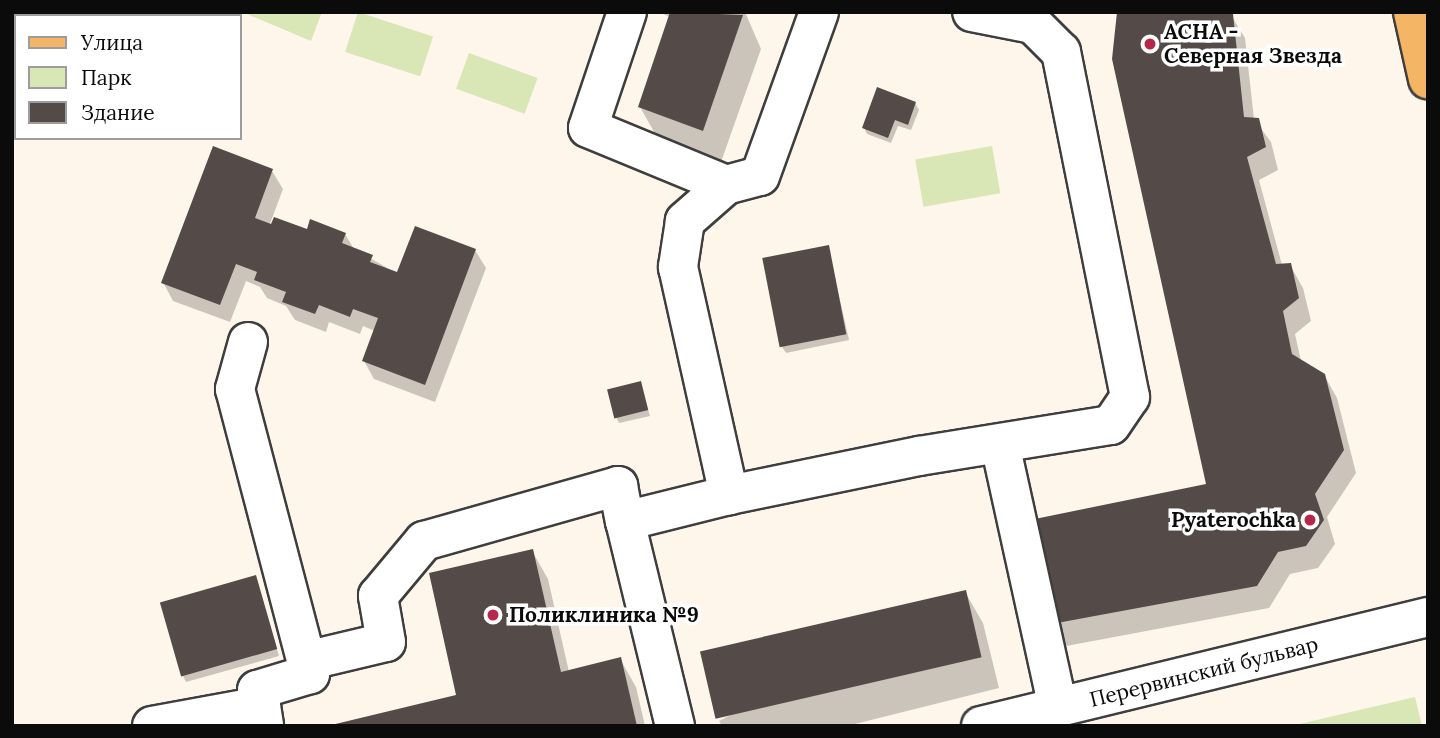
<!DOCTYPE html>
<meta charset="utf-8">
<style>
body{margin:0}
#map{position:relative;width:1440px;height:738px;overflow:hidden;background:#fef6ea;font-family:Lora,serif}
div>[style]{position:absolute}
.green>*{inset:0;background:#d9e7b6;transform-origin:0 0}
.shadow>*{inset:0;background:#0003}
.building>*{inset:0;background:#544a48;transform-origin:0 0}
.roads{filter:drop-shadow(2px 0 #3e3e3e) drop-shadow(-2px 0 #3e3e3e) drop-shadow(0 2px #3e3e3e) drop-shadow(0 -2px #3e3e3e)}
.minor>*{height:38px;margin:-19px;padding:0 19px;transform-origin:19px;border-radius:19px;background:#fff}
.major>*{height:38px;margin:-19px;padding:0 19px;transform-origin:19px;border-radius:19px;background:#f4b564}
.dots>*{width:19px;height:19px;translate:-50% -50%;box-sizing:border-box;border:4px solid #fff;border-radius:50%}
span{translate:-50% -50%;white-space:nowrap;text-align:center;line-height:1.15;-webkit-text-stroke:7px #fff;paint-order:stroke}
.poi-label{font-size:21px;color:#0b0b0b;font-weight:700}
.left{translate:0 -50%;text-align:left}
.right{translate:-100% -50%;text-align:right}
.street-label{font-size:21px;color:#0b0b0b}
.frame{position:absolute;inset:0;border:14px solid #0b0b0b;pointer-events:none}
.legend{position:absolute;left:14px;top:14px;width:228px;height:126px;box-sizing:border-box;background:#fff;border:2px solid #9d9d9d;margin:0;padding:9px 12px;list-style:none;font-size:21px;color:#0b0b0b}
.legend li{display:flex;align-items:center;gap:14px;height:35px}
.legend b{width:35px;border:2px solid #9d9d9d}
</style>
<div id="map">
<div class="green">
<i style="clip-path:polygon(242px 12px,322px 12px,311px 41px)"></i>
<i style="left:358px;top:12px;width:79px;height:42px;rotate:18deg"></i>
<i style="left:469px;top:53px;width:73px;height:38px;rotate:20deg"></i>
<i style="left:992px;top:146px;width:48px;height:78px;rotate:80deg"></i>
<i style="clip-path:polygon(1415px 697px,1422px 726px,1291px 726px)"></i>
</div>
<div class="shadow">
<i style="clip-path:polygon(659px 12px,745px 12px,761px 49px,721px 162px,658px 139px,640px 107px,670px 17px)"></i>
<i style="clip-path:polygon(1119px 12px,1229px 12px,1245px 38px,1254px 119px,1271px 142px,1278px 170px,1259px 180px,1282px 265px,1290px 265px,1303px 288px,1311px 321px,1295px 334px,1301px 361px,1324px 375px,1337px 398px,1356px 473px,1327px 517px,1335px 544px,1318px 568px,1290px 574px,1269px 608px,1061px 647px,1048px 624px,1209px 486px)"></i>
<i style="clip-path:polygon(915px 103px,919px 110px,911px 130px,898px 126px,891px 143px,867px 134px,864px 128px)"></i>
<i style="clip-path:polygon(272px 171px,283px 189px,268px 229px,345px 234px,354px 249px,398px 274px,475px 250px,486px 268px,435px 402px,374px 379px,364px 361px,375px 331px,363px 326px,360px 334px,329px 322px,326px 332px,295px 320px,286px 306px,267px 298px,260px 287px,246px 281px,230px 322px,173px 301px,163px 282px)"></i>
<i style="clip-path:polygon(828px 247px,849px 340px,786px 353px,782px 347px)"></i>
<i style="clip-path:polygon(640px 383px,650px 416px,619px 423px,616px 417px)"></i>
<i style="clip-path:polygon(532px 551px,548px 579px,569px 672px,620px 659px,636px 687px,645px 726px,330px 726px,458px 697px)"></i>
<i style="clip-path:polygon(256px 577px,279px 656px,186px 682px,183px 676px)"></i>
<i style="clip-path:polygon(965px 592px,983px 623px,999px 688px,847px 726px,722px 726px,719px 721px)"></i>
</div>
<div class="building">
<i style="clip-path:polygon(670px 12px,743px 15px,703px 131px,638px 107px)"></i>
<i style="clip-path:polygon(1117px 12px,1233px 14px,1244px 117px,1259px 118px,1266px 147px,1247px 157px,1276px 264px,1291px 263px,1299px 298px,1283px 311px,1292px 354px,1325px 374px,1344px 450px,1315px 494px,1324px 520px,1306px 546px,1278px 552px,1257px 586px,1046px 625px,1025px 521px,1206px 484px,1112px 59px)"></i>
<i style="clip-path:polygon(877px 87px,916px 102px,908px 125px,895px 120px,888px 138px,862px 128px)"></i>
<i style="clip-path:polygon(213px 146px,273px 169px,255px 218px,271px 224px,274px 217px,307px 229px,310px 219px,346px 233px,342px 243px,373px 255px,370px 262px,397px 272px,415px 226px,476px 249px,425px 385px,362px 361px,378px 318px,353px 309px,350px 317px,319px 305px,315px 314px,282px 302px,286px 292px,254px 280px,257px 272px,236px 264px,220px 305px,161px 283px)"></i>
<i style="left:829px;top:245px;width:91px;height:68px;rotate:79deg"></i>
<i style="left:641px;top:381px;width:30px;height:35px;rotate:76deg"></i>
<i style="clip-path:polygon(533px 549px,561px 672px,621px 657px,637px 726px,327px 726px,456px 695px,429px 573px)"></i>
<i style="left:256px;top:575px;width:77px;height:100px;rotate:74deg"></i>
<i style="left:966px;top:590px;width:69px;height:273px;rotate:77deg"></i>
</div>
<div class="roads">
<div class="minor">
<i style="left:627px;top:12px;width:122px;rotate:108.6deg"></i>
<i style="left:588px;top:128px;width:149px;rotate:22.4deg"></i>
<i style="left:726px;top:185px;width:35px;rotate:-15deg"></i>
<i style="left:760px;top:176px;width:174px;rotate:-70.2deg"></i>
<i style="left:726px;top:185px;width:55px;rotate:138.7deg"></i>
<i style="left:685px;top:221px;width:47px;rotate:98.7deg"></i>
<i style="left:678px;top:267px;width:234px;rotate:77.4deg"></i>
<i style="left:729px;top:495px;width:194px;rotate:-11.6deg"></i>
<i style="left:919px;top:456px;width:194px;rotate:-9.2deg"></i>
<i style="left:1111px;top:425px;width:34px;rotate:-56deg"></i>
<i style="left:1130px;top:397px;width:352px;rotate:-101.3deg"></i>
<i style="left:1061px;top:52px;width:40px;rotate:-135deg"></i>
<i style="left:1033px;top:24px;width:62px;rotate:-168.9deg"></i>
<i style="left:248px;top:342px;width:49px;rotate:105.5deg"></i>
<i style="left:235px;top:389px;width:295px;rotate:75.3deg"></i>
<i style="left:310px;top:674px;width:55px;rotate:163.2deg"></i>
<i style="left:257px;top:690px;width:16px;rotate:76deg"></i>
<i style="left:1000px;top:444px;width:269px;rotate:77.6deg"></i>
<i style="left:306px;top:661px;width:82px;rotate:-13.4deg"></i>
<i style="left:386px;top:642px;width:47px;rotate:-99.9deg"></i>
<i style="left:378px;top:596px;width:72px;rotate:-50.1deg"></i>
<i style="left:424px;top:541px;width:202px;rotate:-15.8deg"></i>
<i style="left:618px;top:486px;width:36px;rotate:79deg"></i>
<i style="left:152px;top:726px;width:111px;rotate:-10.4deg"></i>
<i style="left:261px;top:706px;width:20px;rotate:81deg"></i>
<i style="left:675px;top:726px;width:211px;rotate:-103.7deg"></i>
<i style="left:625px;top:521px;width:107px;rotate:-14deg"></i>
<i style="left:981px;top:726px;width:460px;rotate:-13.7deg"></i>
</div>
<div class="major">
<i style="left:1413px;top:12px;width:69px;rotate:77.4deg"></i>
</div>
</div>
<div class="dots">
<i style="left:1150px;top:44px;background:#b6284b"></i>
<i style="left:1310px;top:520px;background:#b6284b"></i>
<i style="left:493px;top:615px;background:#b6284b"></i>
</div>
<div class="poi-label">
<span class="left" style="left:1164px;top:44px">АСНА -<br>Северная Звезда</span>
<span class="right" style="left:1296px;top:520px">Pyaterochka</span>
<span class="left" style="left:509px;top:615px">Поликлиника №9</span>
</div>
<div class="street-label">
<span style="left:1204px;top:672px;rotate:-14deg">Перервинский бульвар</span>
</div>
<div class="frame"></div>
<ul class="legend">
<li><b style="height:9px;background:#f4b564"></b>Улица</li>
<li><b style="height:19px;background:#d9e7b6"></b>Парк</li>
<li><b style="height:19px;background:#544a48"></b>Здание</li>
</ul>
</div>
